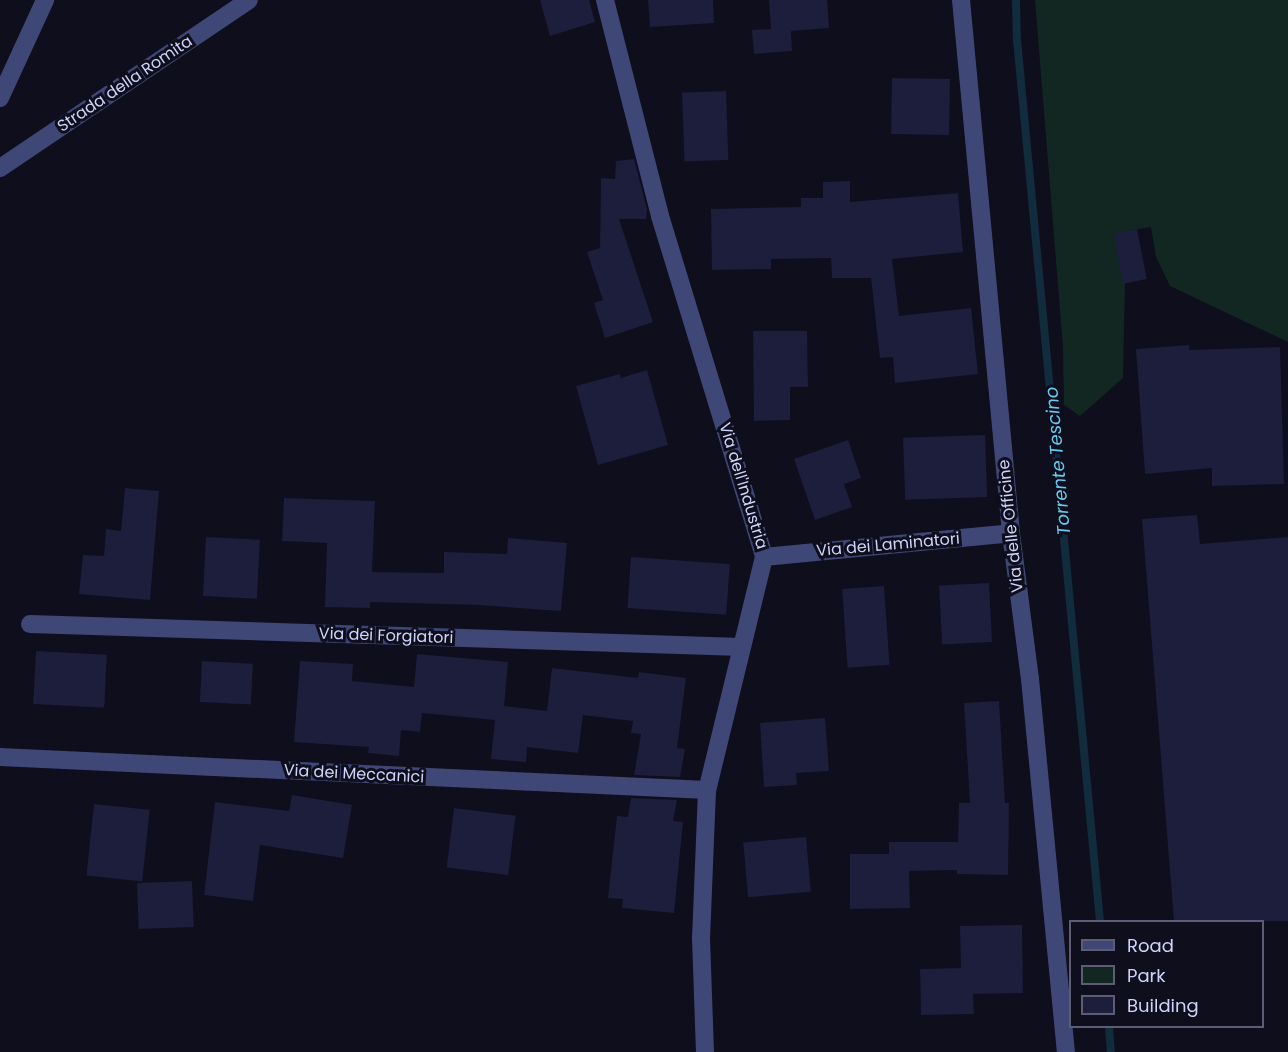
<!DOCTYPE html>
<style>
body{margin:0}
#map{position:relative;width:1288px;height:1052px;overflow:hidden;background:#0e0e1d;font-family:Poppins,sans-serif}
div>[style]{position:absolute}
.green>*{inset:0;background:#122622}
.stream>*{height:8px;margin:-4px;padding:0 4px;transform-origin:4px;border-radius:4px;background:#122b3d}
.building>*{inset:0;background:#1d1d3c;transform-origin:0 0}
.minor>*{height:18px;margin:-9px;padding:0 9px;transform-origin:9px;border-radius:9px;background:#3f4777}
span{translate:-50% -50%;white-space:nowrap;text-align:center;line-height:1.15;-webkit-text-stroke:6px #0e0e1d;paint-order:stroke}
.street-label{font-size:16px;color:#d0d3f9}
.water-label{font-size:18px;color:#6ac9ee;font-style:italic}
.legend{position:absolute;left:1069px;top:920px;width:195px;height:108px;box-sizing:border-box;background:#0e0e1d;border:2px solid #5c5d75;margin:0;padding:8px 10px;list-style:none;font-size:18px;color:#d0d3f9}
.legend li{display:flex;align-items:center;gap:12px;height:30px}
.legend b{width:30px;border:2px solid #5c5d75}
</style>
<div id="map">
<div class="green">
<i style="clip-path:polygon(1035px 0,1288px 0,1288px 342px,1170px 286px,1156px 257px,1151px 227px,1126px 231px,1123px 378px,1080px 416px,1064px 405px,1063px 348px)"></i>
</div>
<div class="stream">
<i style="left:1016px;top:0;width:40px;rotate:88.6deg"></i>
<i style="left:1017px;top:40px;width:886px;rotate:84.62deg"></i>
<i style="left:1109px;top:1026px;width:26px;rotate:86deg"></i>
</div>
<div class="building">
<i style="clip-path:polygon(540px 0,589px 0,595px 22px,550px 36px)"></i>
<i style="clip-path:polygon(648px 0,713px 0,714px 23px,650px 27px)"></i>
<i style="clip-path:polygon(769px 0,827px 0,829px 28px,791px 31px,792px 51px,754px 54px,752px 30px,771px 29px)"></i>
<i style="left:892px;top:78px;width:58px;height:56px;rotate:1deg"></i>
<i style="left:726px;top:91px;width:69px;height:44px;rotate:88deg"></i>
<i style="clip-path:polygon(634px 159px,647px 209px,646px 219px,619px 219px,653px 322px,605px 338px,594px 303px,603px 300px,587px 252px,600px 248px,601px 178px,615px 179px,616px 161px)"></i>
<i style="clip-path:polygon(850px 181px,850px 202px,958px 193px,963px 252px,892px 259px,899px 316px,971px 308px,978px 374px,895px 383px,893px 357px,880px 358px,871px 278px,832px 278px,831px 258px,771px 259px,771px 269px,712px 270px,711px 209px,801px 207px,801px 198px,823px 198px,823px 182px)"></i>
<i style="left:1137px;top:229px;width:51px;height:24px;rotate:79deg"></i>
<i style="clip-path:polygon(753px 331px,807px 331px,808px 387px,790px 387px,790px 420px,754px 421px)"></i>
<i style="clip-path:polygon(1189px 345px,1189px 350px,1280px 347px,1284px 484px,1212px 486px,1212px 468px,1145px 474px,1136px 349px)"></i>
<i style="clip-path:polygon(647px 370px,668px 445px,598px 465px,576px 386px,620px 374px,621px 378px)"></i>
<i style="left:985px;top:435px;width:62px;height:82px;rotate:88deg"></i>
<i style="clip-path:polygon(848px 440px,861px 478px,844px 484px,852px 507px,815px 520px,794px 459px)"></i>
<i style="clip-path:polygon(125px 488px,159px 491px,150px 600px,79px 594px,83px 555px,104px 556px,106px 529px,121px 531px)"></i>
<i style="clip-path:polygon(284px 498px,375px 501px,372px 572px,444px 573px,444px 552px,507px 554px,508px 538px,567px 543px,561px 611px,478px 605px,370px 602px,370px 608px,325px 607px,327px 543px,282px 541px)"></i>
<i style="clip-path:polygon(1197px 515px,1200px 544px,1288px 537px,1288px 921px,1174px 921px,1142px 519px)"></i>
<i style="left:206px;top:537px;width:54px;height:59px;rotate:3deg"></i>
<i style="left:631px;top:557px;width:99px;height:51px;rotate:4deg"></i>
<i style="left:989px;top:583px;width:59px;height:50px;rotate:87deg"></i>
<i style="left:884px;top:586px;width:79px;height:42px;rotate:86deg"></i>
<i style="left:36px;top:651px;width:71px;height:53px;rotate:3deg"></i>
<i style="clip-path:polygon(417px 654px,508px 662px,504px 706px,547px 711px,552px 668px,638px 678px,639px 672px,686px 678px,677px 748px,685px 749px,680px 777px,634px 775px,641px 734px,631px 733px,633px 721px,583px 715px,578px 753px,527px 747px,526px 762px,491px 759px,495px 720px,422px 713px,420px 732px,401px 730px,399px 756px,368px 753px,369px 747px,294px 742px,300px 661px,353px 664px,352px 681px,414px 687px)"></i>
<i style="left:202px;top:661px;width:51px;height:41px;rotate:3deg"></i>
<i style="clip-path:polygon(999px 701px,1005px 803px,1009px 803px,1008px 875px,957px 874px,957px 870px,909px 871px,910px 908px,850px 909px,850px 854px,889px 854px,889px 842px,958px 842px,959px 803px,970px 803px,964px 703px)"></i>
<i style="clip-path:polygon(825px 718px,829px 771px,796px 773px,797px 785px,764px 787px,760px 723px)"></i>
<i style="clip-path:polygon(292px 795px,352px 805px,343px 858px,260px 845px,253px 901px,204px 895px,215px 802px,289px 811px)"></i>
<i style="clip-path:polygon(631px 798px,677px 800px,673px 821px,683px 822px,674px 913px,622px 908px,623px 899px,608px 898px,617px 816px,628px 817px)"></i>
<i style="left:94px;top:804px;width:56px;height:72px;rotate:6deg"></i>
<i style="left:454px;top:808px;width:62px;height:60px;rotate:7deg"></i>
<i style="left:806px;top:837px;width:55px;height:63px;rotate:85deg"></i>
<i style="left:192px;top:881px;width:46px;height:55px;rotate:88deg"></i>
<i style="clip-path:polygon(1022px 925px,1023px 993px,973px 994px,974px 1014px,921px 1015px,920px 969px,961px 968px,960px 926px)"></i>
</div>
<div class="minor">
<i style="left:605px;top:0;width:223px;rotate:75.7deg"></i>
<i style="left:660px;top:216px;width:357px;rotate:73deg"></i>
<i style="left:764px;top:557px;width:240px;rotate:103.7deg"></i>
<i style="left:707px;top:790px;width:148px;rotate:92.3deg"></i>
<i style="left:701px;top:938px;width:114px;rotate:88deg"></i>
<i style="left:961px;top:0;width:535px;rotate:84.64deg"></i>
<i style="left:1011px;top:533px;width:147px;rotate:82.6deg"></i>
<i style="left:1030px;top:679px;width:375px;rotate:84.5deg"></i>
<i style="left:0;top:98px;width:108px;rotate:-65.3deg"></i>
<i style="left:0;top:168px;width:300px;rotate:-34deg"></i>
<i style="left:764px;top:557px;width:248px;rotate:-5.5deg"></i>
<i style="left:30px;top:624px;width:712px;rotate:1.85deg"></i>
<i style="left:0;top:757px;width:708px;rotate:2.67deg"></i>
</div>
<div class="street-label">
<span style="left:125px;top:84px;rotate:-34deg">Strada della Romita</span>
<span style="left:743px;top:486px;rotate:73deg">Via dell'Industria</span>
<span style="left:1011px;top:526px;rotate:-96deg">Via delle Officine</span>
<span style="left:888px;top:545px;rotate:-5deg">Via dei Laminatori</span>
<span style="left:386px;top:636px;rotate:2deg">Via dei Forgiatori</span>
<span style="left:354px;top:774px;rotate:3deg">Via dei Meccanici</span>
</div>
<div class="water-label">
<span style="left:1058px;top:461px;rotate:-95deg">Torrente Tescino</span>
</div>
<ul class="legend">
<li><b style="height:8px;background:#3f4777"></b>Road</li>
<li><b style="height:16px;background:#122622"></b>Park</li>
<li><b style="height:16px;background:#1d1d3c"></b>Building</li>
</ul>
</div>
